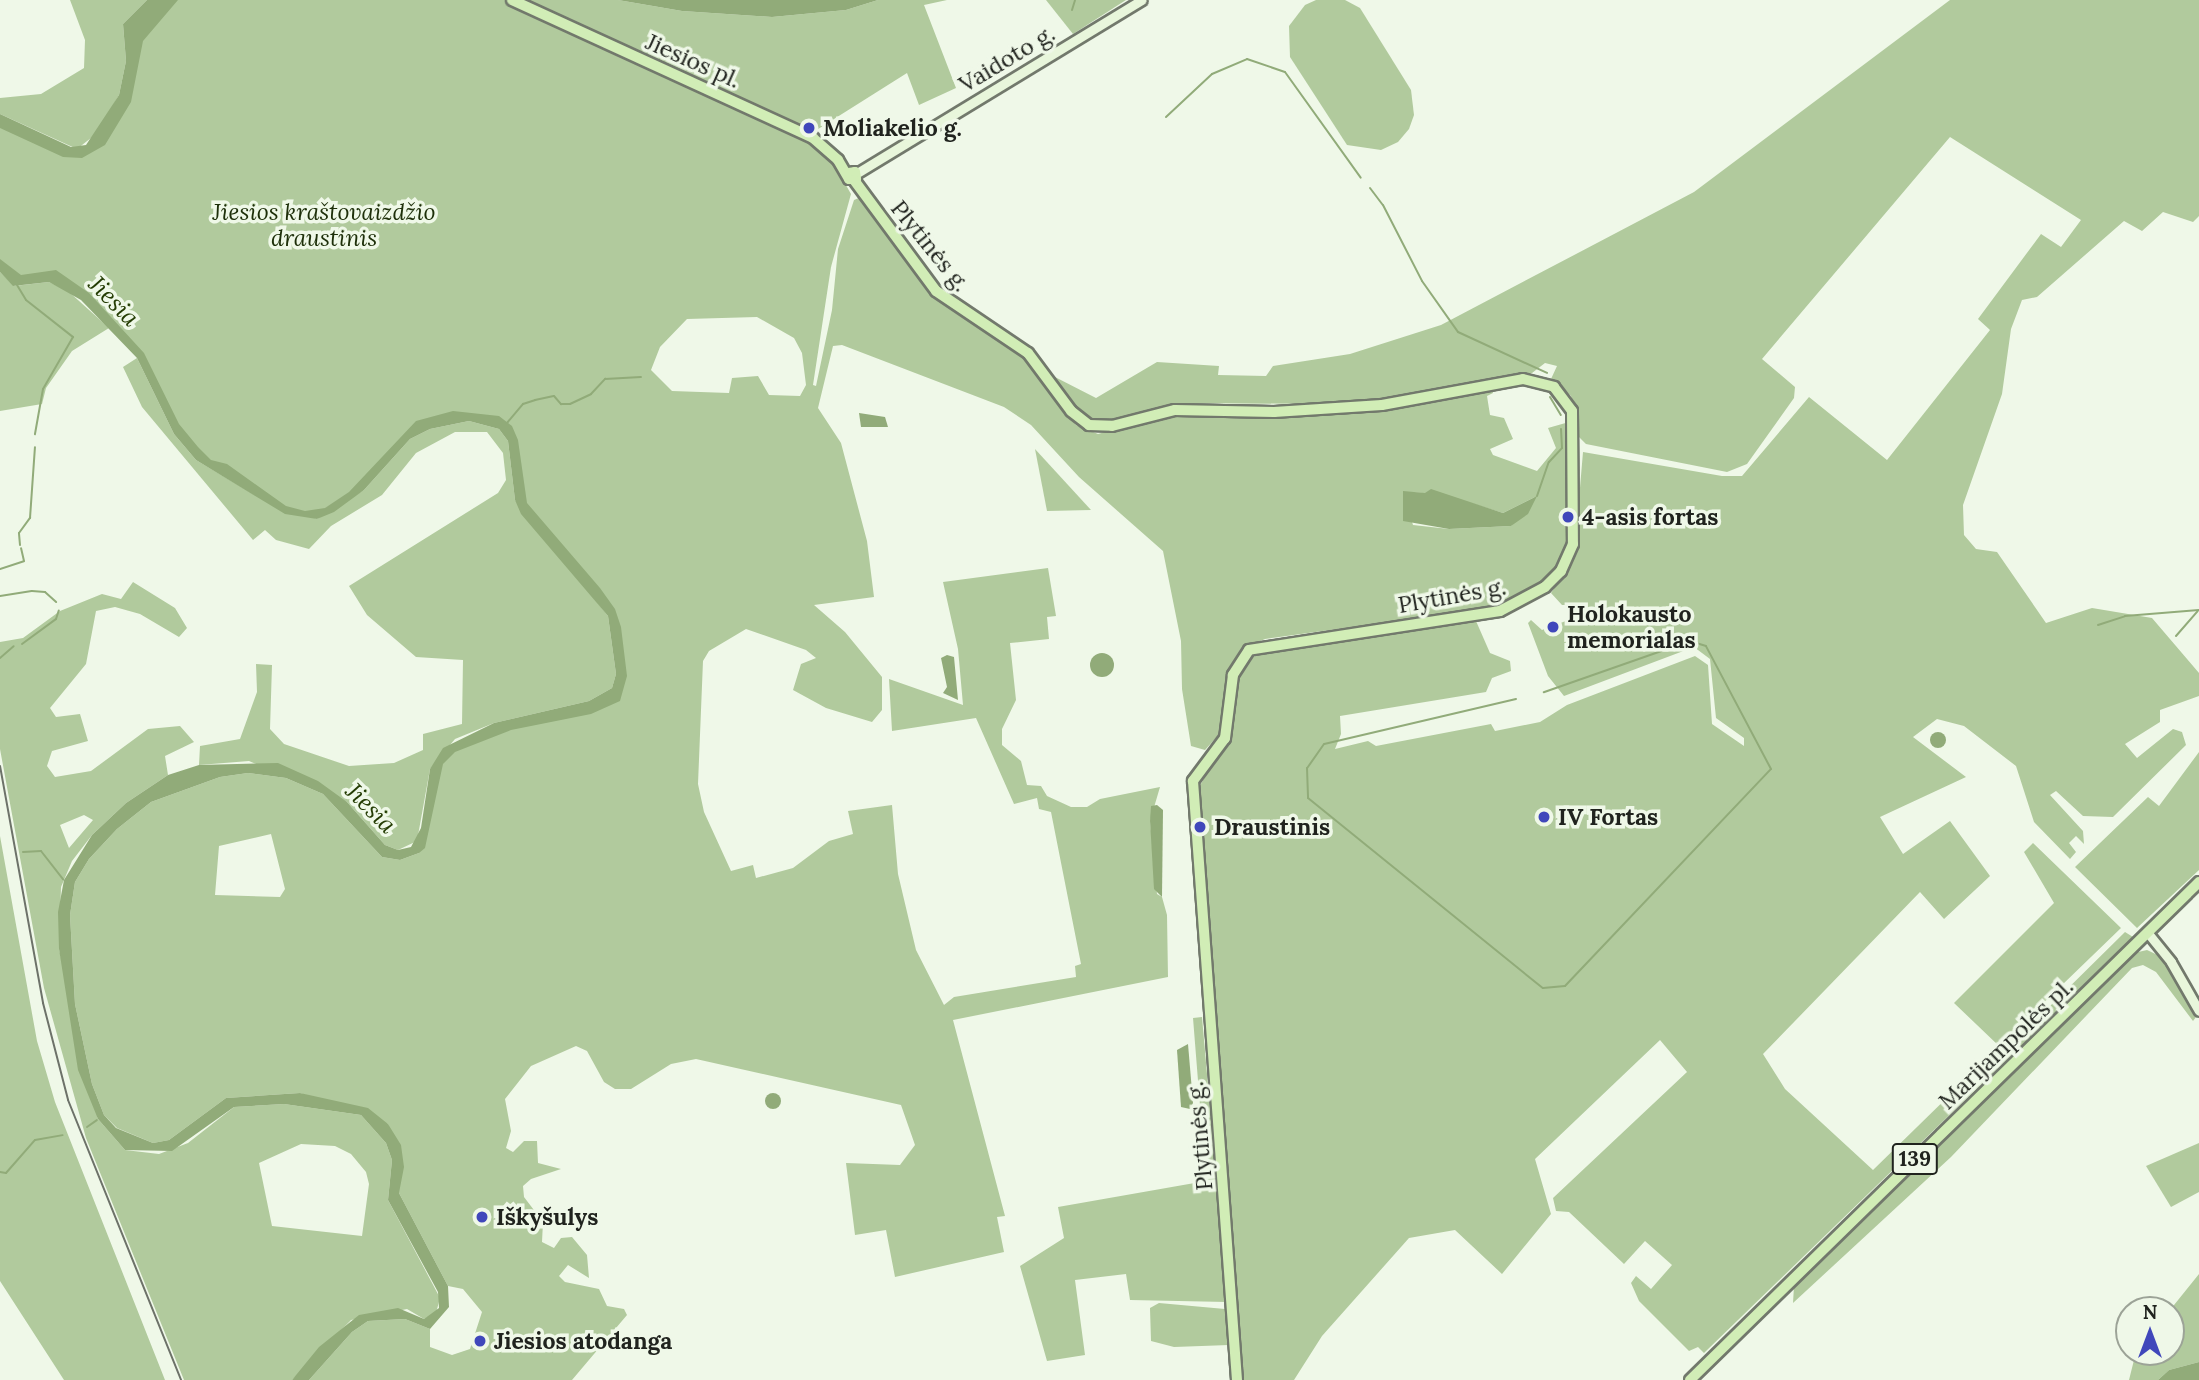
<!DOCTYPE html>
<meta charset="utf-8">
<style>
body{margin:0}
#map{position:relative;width:2199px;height:1380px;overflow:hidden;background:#eff8e8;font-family:Lora,serif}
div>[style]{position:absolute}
.green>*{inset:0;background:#b1ca9d}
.water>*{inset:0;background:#91ab79}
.round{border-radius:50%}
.stream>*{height:2px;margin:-1px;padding:0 1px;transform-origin:1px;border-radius:1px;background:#91ab79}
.roads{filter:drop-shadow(2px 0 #72796c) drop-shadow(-2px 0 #72796c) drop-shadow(0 2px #72796c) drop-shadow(0 -2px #72796c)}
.secondary>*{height:9px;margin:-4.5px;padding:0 4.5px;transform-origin:4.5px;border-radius:4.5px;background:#e8f6db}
.primary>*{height:10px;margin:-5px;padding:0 5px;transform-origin:5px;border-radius:5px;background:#d1edb6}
.rail>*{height:2px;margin:-1px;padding:0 1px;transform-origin:1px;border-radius:1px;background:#6d7269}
.dots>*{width:19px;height:19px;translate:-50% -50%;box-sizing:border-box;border:4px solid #eff8e8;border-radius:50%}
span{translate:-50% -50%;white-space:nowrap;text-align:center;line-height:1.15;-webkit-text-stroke:7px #eff8e8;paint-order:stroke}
.shield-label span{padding:2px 5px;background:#eff8e8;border:2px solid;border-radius:5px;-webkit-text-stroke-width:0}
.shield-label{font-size:21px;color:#20231e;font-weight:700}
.street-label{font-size:23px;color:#20231e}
.poi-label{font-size:23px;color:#20231e;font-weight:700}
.left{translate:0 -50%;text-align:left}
.park-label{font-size:23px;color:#1d2f09;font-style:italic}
.water-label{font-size:24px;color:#243c03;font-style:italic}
.north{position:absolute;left:2115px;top:1296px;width:70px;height:70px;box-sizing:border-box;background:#eff8e8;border:2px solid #9ca397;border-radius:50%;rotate:0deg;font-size:19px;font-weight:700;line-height:28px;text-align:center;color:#20231e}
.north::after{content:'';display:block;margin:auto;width:24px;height:32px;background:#4047bb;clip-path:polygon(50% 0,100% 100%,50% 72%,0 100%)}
</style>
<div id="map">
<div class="green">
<i style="clip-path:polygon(70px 0,147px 0,123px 24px,126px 61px,119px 95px,96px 134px,77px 149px,0 114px,0 98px,41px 94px,84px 68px,85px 40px)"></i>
<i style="clip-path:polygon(evenodd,158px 0,618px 0,682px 11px,772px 17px,846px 10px,878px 0,947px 0,924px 5px,956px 88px,919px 105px,907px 73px,815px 131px,772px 114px,773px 123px,813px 143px,831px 159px,851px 194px,831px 267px,813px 385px,816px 386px,832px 310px,838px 249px,854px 200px,861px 197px,932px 296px,1020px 356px,1041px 375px,1076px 425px,1098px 434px,1162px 416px,1380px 412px,1492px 387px,1493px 393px,1487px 396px,1490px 415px,1504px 418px,1513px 439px,1490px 449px,1493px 455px,1537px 471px,1556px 448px,1548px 428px,1569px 422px,1570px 537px,1563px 562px,1546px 581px,1504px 606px,1265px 639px,1248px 646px,1232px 666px,1222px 731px,1205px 750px,1191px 746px,1182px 689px,1181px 641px,1163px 551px,1079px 477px,1031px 425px,1004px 407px,842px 345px,833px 346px,818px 408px,841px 443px,867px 541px,874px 597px,814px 605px,845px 632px,882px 677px,882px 710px,872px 722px,826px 708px,793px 690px,801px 664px,816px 658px,806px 650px,746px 629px,709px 651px,703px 661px,698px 784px,704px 812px,731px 871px,753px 865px,756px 878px,793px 868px,829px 841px,853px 834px,848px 811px,892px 805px,898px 874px,916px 950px,944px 1005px,954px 997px,1076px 977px,1075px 966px,1081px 964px,1051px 812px,1039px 809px,1037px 798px,1014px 804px,976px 718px,892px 731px,889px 679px,963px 705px,958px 649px,943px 582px,1048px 568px,1056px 616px,1047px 617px,1049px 639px,1010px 643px,1016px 700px,1002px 729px,1002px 745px,1021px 761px,1027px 785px,1041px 786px,1047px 796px,1071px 807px,1087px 807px,1100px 799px,1160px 787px,1150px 821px,1157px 894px,1162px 897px,1167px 915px,1168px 977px,953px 1020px,1005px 1216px,997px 1217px,1004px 1252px,895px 1277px,886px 1230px,855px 1235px,846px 1163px,900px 1165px,915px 1145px,901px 1105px,696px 1059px,671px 1064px,631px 1089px,615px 1089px,604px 1082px,587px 1051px,576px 1046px,531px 1066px,505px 1099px,511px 1131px,506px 1148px,513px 1152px,524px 1141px,537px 1141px,538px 1163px,561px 1169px,531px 1179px,523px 1186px,524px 1197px,543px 1222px,542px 1242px,554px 1248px,561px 1238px,572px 1237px,587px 1255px,589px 1278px,568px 1265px,559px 1276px,565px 1282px,599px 1289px,607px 1306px,624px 1309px,627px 1315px,572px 1380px,309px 1380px,352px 1332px,368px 1321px,405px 1319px,430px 1329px,430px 1347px,452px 1355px,470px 1349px,482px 1312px,463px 1289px,448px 1286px,399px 1193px,388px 1124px,300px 1093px,226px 1098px,169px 1140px,153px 1143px,117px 1128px,104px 1115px,92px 1084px,75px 1004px,70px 915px,75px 882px,89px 859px,117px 829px,151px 802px,220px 777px,248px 773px,286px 778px,323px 794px,382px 857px,400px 860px,419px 853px,434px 775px,449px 749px,618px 694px,614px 617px,528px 516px,511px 435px,504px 428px,462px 418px,414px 432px,359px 488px,316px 514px,287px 511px,206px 461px,174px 426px,139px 356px,73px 287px,53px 279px,24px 283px,0 265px,0 119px,64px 153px,86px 151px,116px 119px,134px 46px,158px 0,757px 317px,794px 338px,802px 353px,806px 385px,800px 396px,769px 395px,758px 376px,732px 378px,729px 393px,672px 391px,651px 370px,660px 347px,687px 319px,757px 317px,158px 0,1403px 492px,1442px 494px,1503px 513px,1535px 497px,1511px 526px,1449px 529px,1413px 525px,1403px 492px,158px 0,271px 834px,285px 889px,280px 897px,215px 895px,219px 846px,271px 834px)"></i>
<i style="clip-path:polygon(1046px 0,1126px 0,1073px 34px)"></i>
<i style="clip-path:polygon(1316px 0,1345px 0,1360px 8px,1411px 90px,1414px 115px,1409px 129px,1398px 142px,1381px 150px,1347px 145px,1290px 57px,1289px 26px,1305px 5px)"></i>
<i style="clip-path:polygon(1950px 0,2199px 0,2199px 216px,2193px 222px,2163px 212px,2142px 231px,2124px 221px,2037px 297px,2022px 300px,2011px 329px,2002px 394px,1963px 505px,1964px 535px,1976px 549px,1997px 552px,2046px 623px,2092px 608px,2152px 618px,2199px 673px,2199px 696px,2160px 710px,2160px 722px,2125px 744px,2137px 758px,2173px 729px,2182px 732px,2186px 745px,2113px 817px,2083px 816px,2056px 791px,2050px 795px,2083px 831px,2084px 844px,2076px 836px,2069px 843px,2076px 852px,2070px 859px,2034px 822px,2016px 766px,1964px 726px,1937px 719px,1913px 737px,1966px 777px,1880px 817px,1903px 854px,1950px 821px,1990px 876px,1944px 919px,1920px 892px,1763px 1054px,1785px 1089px,1873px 1170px,1960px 1085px,1966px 1089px,2125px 932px,2133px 937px,1704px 1353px,1698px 1347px,1689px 1351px,1639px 1301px,1631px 1283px,1636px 1276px,1651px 1289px,1672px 1265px,1645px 1241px,1624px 1264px,1569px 1212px,1556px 1211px,1553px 1198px,1687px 1072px,1660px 1040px,1535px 1159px,1551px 1214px,1502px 1274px,1455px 1230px,1409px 1238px,1322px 1336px,1294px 1380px,1244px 1380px,1198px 789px,1233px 728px,1238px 673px,1245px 660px,1275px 648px,1476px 621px,1490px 653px,1510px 661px,1511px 671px,1492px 678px,1486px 692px,1340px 716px,1341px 734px,1335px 749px,1368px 741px,1376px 746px,1491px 724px,1495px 731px,1540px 722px,1567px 705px,1695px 656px,1708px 665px,1712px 724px,1744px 746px,1744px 738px,1716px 718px,1710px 659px,1694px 647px,1564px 696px,1548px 676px,1528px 623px,1531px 620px,1542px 630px,1571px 619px,1574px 605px,1562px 605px,1551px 593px,1574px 559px,1583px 452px,1722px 476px,1742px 476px,1809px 397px,1887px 460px,1990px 330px,1978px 319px,2041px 234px,2061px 247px,2081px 220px,1950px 137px,1762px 359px,1795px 387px,1794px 398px,1747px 464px,1727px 472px,1586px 444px,1579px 437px,1571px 396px,1551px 379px,1557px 366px,1545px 363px,1532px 373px,1381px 399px,1322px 404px,1186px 403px,1102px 423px,1075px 412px,1053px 376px,1096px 398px,1157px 362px,1219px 366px,1218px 375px,1266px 376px,1273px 366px,1350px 354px,1441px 325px,1694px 192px)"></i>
<i style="clip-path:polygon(0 272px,14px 286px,49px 282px,68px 291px,109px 328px,72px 351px,46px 388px,42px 404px,0 411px)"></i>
<i style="clip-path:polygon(137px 358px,174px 434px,196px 460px,253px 494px,317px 519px,364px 490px,410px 439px,430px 429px,469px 421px,499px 429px,508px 441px,515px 500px,608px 616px,616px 674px,612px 688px,589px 701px,494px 723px,455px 739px,430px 769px,417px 841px,398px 850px,385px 845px,347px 802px,249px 761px,199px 765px,200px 746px,240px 739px,257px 692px,256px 664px,272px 665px,270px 729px,284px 744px,349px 766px,394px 763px,423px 750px,423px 734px,462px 724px,463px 660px,416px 657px,367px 615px,349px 586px,498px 493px,506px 480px,503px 453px,487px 432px,455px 432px,416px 453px,382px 495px,331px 526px,309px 549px,276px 540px,265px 530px,253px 540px,142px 407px,123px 367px)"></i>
<i style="clip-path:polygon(1035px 449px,1091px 510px,1047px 511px)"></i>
<i style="clip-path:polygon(evenodd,133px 582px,175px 608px,187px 628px,179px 637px,140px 614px,115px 607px,96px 611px,86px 664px,50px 708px,56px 717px,80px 714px,88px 741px,52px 751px,47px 766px,55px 777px,91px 771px,148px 729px,180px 726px,194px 742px,165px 756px,168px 775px,126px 803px,92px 835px,72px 861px,61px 887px,59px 949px,98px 1119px,125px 1150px,159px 1154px,188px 1143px,234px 1107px,284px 1104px,361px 1115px,386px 1143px,392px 1160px,388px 1200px,440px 1298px,436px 1313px,424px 1319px,407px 1309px,351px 1320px,292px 1380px,184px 1380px,86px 1138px,44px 988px,0 749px,0 642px,23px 638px,60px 611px,102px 594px,121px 599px,133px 582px,84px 815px,93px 820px,69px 848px,60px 825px,84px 815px,133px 582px,301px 1144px,335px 1146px,351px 1154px,366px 1172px,369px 1184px,362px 1236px,272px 1226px,259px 1163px,301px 1144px)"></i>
<i style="clip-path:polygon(2199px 752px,2199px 870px,2137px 928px,2075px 867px,2148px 797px,2159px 806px)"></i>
<i style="clip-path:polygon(0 836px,37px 1041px,55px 1102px,165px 1380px,64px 1380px,0 1281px)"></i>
<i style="clip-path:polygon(2033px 843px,2121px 928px,1999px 1046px,1954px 1003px,2054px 903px,2024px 852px)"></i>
<i style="clip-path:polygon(2147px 950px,2164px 958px,2196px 1017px,2193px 1021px,2156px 972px,2143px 965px,2132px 968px,1951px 1157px,1793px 1303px,1794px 1286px,2134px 953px)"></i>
<i style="clip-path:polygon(1202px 1017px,1227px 1302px,1130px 1300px,1126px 1274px,1075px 1280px,1085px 1355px,1047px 1361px,1020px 1266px,1064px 1238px,1058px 1207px,1206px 1181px,1193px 1018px)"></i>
<i style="clip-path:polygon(2199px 1143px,2199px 1192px,2171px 1207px,2146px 1166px)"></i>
<i style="clip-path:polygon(2199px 1274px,2199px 1362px,2169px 1370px,2158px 1380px,2129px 1380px,2136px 1352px,2171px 1352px,2170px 1310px)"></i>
<i style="clip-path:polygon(1159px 1303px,1225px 1309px,1229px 1345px,1174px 1347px,1151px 1341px,1150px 1308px)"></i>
</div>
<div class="water">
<i style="clip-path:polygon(147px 0,178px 0,143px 41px,131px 102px,105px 145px,82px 158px,63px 157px,0 128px,0 114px,71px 147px,86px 145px,119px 95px,126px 61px,123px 24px)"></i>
<i style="clip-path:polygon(618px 0,878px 0,846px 10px,772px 17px,682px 11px)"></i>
<i style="clip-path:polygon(0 259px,21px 275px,56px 270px,89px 293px,144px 353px,179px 424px,198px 447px,211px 460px,227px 464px,286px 506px,305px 511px,325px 508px,349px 492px,416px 421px,453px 411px,499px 416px,512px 426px,518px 440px,527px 503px,600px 588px,615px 609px,621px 627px,627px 676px,620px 701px,591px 714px,511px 730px,455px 752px,443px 764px,425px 848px,419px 853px,400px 860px,382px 857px,323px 794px,286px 778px,248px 773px,220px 777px,151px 802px,117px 829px,89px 859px,75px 882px,70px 915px,75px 1004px,92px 1084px,104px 1115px,116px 1128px,153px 1143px,169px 1140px,226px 1098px,300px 1093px,368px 1108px,388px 1124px,401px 1145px,404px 1167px,399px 1193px,448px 1286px,449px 1307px,430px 1329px,405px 1319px,368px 1321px,352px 1332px,309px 1380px,292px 1380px,319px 1347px,359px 1315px,398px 1308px,424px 1319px,439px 1308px,438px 1292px,388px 1200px,392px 1160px,386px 1143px,361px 1115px,284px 1104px,234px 1107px,172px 1151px,125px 1150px,98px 1119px,78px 1070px,59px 949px,58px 912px,64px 880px,92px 835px,126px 803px,168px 775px,199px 765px,278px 763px,318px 781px,347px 802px,385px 845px,398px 850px,411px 847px,421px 828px,430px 769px,443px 748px,494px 723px,589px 701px,612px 688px,616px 674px,608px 616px,521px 514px,515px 500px,508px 441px,499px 429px,469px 421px,430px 429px,410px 439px,364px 490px,334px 512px,317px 519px,285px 514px,196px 460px,174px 434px,137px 358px,81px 300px,49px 282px,13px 286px,0 272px)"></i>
<i style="clip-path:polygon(859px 413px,885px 417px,888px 427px,861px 427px)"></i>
<i style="clip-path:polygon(1431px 489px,1503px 513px,1537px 496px,1528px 514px,1511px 526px,1449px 529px,1403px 521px,1403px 491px,1425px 493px)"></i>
<i class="round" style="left:1090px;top:653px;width:24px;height:24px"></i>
<i style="clip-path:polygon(947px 655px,954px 657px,958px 700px,943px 693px,947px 687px,941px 658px)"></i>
<i class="round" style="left:1930px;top:732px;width:16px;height:16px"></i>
<i style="clip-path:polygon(1157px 805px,1163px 810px,1162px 897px,1154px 889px,1150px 821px,1151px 806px)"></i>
<i style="clip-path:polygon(1188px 1044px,1193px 1103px,1190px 1109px,1181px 1107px,1177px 1050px)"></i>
<i class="round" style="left:765px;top:1093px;width:16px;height:16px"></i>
<i style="clip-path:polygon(2199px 1362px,2199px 1380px,2158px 1380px,2169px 1370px)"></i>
</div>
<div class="stream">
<i style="left:1072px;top:10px;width:10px;rotate:-73deg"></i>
<i style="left:1166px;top:117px;width:63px;rotate:-43.1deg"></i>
<i style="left:1212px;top:74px;width:38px;rotate:-23deg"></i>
<i style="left:1247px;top:59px;width:40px;rotate:18.9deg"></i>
<i style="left:1285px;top:72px;width:130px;rotate:54.4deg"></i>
<i style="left:1370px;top:188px;width:21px;rotate:53deg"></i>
<i style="left:1383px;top:205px;width:85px;rotate:62.8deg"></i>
<i style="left:1422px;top:281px;width:62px;rotate:54.8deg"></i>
<i style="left:1458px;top:332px;width:98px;rotate:24.7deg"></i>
<i style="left:17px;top:285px;width:17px;rotate:59deg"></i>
<i style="left:26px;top:300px;width:60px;rotate:38.2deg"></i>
<i style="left:73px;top:337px;width:60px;rotate:120deg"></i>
<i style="left:43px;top:389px;width:46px;rotate:100.1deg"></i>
<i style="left:1550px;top:397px;width:21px;rotate:59deg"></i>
<i style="left:507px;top:423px;width:25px;rotate:-50deg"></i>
<i style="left:523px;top:404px;width:13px;rotate:-18deg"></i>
<i style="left:535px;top:400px;width:19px;rotate:-12deg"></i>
<i style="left:554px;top:396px;width:11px;rotate:49deg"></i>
<i style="left:561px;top:404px;width:9px"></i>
<i style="left:570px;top:404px;width:23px;rotate:-25deg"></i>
<i style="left:591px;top:394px;width:21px;rotate:-47deg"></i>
<i style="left:605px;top:379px;width:36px;rotate:-3deg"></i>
<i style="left:1537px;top:496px;width:36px;rotate:-71deg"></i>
<i style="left:1549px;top:462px;width:19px;rotate:-47deg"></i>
<i style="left:1562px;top:448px;width:19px;rotate:-93deg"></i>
<i style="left:20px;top:545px;width:12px;rotate:-95deg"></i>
<i style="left:19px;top:533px;width:19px;rotate:-54deg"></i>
<i style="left:30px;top:518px;width:71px;rotate:-86deg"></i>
<i style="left:0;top:569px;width:25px;rotate:-18deg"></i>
<i style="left:24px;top:561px;width:13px;rotate:-103deg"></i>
<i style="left:0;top:596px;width:32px;rotate:-9deg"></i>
<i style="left:32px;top:591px;width:13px;rotate:4deg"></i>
<i style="left:45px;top:592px;width:15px;rotate:42deg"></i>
<i style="left:2098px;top:625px;width:28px;rotate:-18deg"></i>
<i style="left:2125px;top:616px;width:74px;rotate:-4.6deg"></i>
<i style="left:2176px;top:636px;width:33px;rotate:-49deg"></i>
<i style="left:22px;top:644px;width:42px;rotate:-36.3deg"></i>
<i style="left:56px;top:619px;width:9px;rotate:-72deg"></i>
<i style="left:0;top:658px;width:18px;rotate:-41deg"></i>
<i style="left:1516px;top:699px;width:197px;rotate:166.8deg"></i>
<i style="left:1324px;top:744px;width:29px;rotate:125deg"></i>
<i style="left:1307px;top:768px;width:30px;rotate:88deg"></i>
<i style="left:1308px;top:798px;width:302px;rotate:39deg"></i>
<i style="left:1543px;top:988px;width:22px;rotate:-5deg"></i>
<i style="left:1565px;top:986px;width:299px;rotate:-46.5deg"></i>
<i style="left:1771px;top:769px;width:139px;rotate:-117.9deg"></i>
<i style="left:1706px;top:646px;width:17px;rotate:-163deg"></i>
<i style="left:1690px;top:641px;width:155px;rotate:160.7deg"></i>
<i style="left:23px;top:852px;width:18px;rotate:-3deg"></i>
<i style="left:41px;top:851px;width:36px;rotate:52deg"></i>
<i style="left:87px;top:1127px;width:12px;rotate:-35deg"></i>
<i style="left:0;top:1172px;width:6px;rotate:9deg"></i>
<i style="left:6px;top:1173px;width:44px;rotate:-48.7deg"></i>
<i style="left:35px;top:1140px;width:28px;rotate:-10deg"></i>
</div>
<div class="roads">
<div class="secondary">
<i style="left:857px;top:173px;width:333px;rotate:-31.3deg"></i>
<i style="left:2147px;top:932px;width:38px;rotate:51deg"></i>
<i style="left:2171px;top:962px;width:56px;rotate:60.3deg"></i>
</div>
<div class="primary">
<i style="left:512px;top:0;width:331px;rotate:24.6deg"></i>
<i style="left:813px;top:138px;width:33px;rotate:41deg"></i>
<i style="left:838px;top:160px;width:22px;rotate:60deg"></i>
<i style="left:849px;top:179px;width:7px"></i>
<i style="left:856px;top:179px;width:7px;rotate:-98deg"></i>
<i style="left:855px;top:172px;width:6px;rotate:171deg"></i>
<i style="left:854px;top:180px;width:138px;rotate:53.5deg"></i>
<i style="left:936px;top:291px;width:111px;rotate:34deg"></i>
<i style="left:1028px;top:353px;width:72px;rotate:53.4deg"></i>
<i style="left:1071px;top:411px;width:23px;rotate:38deg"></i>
<i style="left:1089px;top:425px;width:23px;rotate:2deg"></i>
<i style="left:1112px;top:426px;width:65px;rotate:-14.3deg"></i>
<i style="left:1175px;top:410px;width:99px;rotate:1.2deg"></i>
<i style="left:1274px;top:412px;width:108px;rotate:-3.7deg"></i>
<i style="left:1382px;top:405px;width:143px;rotate:-10.4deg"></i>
<i style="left:1523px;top:379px;width:32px;rotate:14deg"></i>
<i style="left:1554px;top:387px;width:30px;rotate:53deg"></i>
<i style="left:1572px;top:411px;width:133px;rotate:89.6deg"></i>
<i style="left:1573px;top:544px;width:30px;rotate:114deg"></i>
<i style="left:1561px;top:571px;width:23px;rotate:135deg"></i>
<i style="left:1545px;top:587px;width:51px;rotate:151.9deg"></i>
<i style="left:1500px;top:611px;width:254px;rotate:171.2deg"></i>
<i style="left:1249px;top:650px;width:30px;rotate:123deg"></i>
<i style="left:1233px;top:675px;width:64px;rotate:97.2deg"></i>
<i style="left:1225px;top:738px;width:54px;rotate:126.7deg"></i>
<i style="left:1193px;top:781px;width:601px;rotate:85.8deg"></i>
<i style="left:1690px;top:1380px;width:712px;rotate:-44.37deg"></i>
</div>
</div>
<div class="rail">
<i style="left:0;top:766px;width:241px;rotate:79.7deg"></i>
<i style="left:43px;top:1003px;width:100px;rotate:75.5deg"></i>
<i style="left:68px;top:1100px;width:302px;rotate:68deg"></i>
</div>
<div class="dots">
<i style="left:809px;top:128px;background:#4047bb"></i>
<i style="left:1568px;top:517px;background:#4047bb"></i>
<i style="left:1553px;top:627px;background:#4047bb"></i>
<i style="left:1544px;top:817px;background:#4047bb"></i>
<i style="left:1200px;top:827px;background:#4047bb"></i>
<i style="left:482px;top:1217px;background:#4047bb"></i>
<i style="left:480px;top:1341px;background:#4047bb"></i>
</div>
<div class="shield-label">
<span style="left:1915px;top:1159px">139</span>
</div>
<div class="street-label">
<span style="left:1007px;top:59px;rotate:-31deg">Vaidoto g.</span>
<span style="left:693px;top:61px;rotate:24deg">Jiesios pl.</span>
<span style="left:930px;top:246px;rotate:51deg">Plytinės g.</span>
<span style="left:1452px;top:596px;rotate:-10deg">Plytinės g.</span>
<span style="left:2006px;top:1044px;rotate:-44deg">Marijampolės pl.</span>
<span style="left:1200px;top:1136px;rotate:-95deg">Plytinės g.</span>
</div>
<div class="poi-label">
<span class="left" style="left:823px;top:128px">Moliakelio g.</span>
<span class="left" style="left:1582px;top:517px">4-asis fortas</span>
<span class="left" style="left:1567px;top:627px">Holokausto<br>memorialas</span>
<span class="left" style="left:1558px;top:817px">IV Fortas</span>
<span class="left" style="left:1214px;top:827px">Draustinis</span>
<span class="left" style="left:496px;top:1217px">Iškyšulys</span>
<span class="left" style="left:494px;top:1341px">Jiesios atodanga</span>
</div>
<div class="park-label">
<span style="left:324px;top:225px">Jiesios kraštovaizdžio<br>draustinis</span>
</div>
<div class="water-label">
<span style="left:114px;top:301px;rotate:45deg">Jiesia</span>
<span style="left:371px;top:808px;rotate:45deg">Jiesia</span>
</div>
<div class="north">N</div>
</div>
